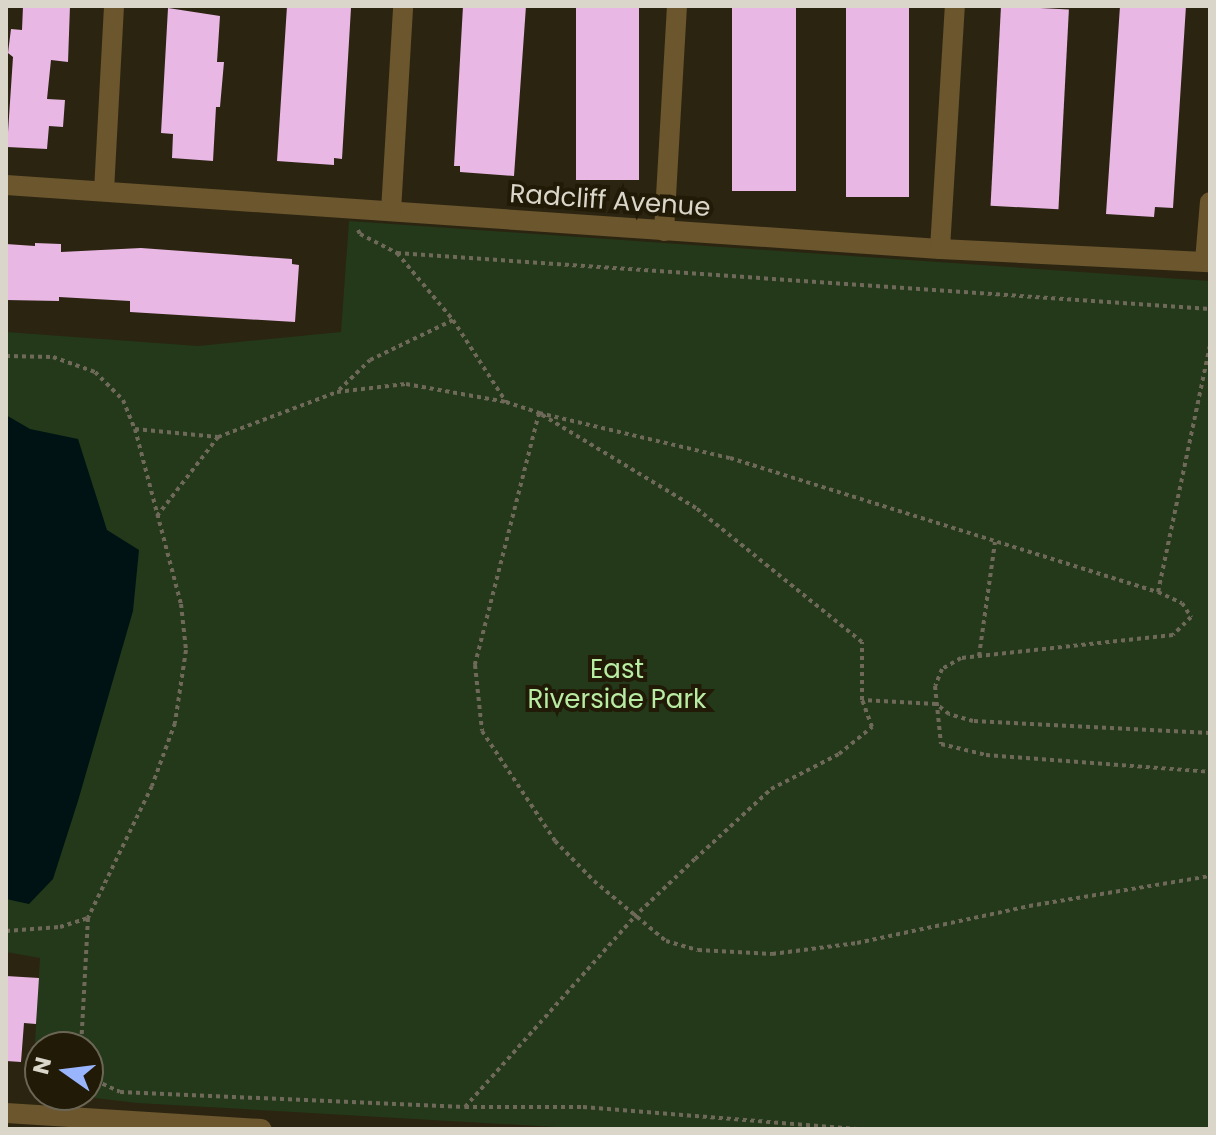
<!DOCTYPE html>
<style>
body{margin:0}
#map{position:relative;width:1216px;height:1135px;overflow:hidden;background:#2b2411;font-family:Poppins,sans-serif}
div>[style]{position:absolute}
.green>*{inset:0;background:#233919}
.water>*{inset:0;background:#001314}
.building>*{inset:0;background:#e8b7e3;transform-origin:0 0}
.path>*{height:4px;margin-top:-2px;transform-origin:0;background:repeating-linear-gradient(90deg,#6f6959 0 4px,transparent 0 8px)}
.minor>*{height:20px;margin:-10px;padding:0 10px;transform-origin:10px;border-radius:10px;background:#6b562e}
span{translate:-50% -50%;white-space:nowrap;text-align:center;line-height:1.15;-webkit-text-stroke:8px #211a07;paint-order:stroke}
.street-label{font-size:26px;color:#dad6ca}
.park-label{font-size:26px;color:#b8eca3}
.frame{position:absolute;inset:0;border:8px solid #dad6ca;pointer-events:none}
.north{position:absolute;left:24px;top:1031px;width:80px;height:80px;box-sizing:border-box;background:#211a07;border:2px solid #6b6555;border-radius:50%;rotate:284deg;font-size:22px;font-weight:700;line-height:32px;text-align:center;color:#dad6ca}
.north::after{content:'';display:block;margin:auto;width:28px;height:36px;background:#99b5fd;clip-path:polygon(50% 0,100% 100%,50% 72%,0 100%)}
</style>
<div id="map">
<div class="green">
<i style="clip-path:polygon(349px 221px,1210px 281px,1210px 1129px,590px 1129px,137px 1103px,70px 1095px,88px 1095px,88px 1047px,40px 1047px,40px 1094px,32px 1094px,40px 958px,6px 952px,6px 332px,198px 346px,341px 332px)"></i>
</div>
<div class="water">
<i style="clip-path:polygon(6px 415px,30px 429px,78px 439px,107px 530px,139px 550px,133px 611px,78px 801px,53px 879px,29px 904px,6px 899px)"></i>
</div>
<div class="building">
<i style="clip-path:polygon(23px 6px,70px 6px,68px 62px,51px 60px,47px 99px,65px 100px,63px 127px,49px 126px,47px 149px,7px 147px,13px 57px,8px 53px,11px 29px,22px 30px)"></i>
<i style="clip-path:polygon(287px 6px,351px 8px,342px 159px,334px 158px,334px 165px,277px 161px)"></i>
<i style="clip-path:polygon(463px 6px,526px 6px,514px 176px,460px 172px,460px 166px,454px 166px)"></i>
<i style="left:576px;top:6px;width:63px;height:174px"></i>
<i style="left:732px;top:6px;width:64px;height:185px"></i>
<i style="left:846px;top:6px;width:63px;height:191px"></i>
<i style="left:1001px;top:6px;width:68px;height:200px;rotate:3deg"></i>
<i style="clip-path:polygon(1120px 6px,1186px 6px,1173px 208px,1155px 207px,1154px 217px,1106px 214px)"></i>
<i style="clip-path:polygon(168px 8px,220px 16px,217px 62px,224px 62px,220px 107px,216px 107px,213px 161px,172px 158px,173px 134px,161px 133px)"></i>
<i style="clip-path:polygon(35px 243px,61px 244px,61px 252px,141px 248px,292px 259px,292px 264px,299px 265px,295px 322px,130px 312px,130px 301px,59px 297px,59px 301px,6px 300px,6px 244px,35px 246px)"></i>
<i style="clip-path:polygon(6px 976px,39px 978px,36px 1024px,24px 1023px,21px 1062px,6px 1061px)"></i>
</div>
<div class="path">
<i style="left:358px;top:230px;width:4px;rotate:63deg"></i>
<i style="left:360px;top:234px;width:42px;rotate:27.2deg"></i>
<i style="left:397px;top:253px;width:815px;rotate:3.94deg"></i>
<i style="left:397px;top:253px;width:87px;rotate:50.1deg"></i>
<i style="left:453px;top:320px;width:98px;rotate:57.1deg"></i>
<i style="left:6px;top:356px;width:47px;rotate:1.2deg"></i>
<i style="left:53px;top:357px;width:45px;rotate:19.7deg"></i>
<i style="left:95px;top:372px;width:40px;rotate:45deg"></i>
<i style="left:123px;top:400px;width:31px;rotate:68deg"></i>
<i style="left:135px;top:429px;width:181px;rotate:75.3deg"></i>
<i style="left:181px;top:604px;width:46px;rotate:83.8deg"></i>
<i style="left:186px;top:650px;width:74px;rotate:98.6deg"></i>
<i style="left:175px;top:723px;width:67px;rotate:110.1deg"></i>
<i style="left:152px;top:786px;width:147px;rotate:115.9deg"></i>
<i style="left:88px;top:918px;width:129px;rotate:93.1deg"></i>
<i style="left:339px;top:390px;width:43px;rotate:-44.1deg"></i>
<i style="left:370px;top:360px;width:92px;rotate:-25.7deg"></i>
<i style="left:135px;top:429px;width:83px;rotate:5.5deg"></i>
<i style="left:218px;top:437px;width:127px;rotate:-20.7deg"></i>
<i style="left:337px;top:392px;width:69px;rotate:-6.6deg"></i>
<i style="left:406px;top:384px;width:102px;rotate:10.2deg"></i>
<i style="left:506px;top:402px;width:35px;rotate:18deg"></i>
<i style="left:539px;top:413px;width:196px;rotate:13.3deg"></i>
<i style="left:730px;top:458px;width:448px;rotate:17.4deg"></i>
<i style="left:1158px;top:592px;width:26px;rotate:25deg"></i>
<i style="left:1182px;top:603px;width:17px;rotate:57deg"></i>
<i style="left:1191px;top:617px;width:25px;rotate:135deg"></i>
<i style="left:1173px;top:635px;width:213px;rotate:173.8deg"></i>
<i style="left:961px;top:658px;width:22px;rotate:150deg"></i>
<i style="left:942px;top:669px;width:18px;rotate:112deg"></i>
<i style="left:935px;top:686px;width:58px;rotate:84.1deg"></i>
<i style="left:941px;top:744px;width:46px;rotate:13.7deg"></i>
<i style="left:986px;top:755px;width:225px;rotate:4.3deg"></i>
<i style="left:157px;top:516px;width:100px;rotate:-52.3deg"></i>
<i style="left:1158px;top:592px;width:251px;rotate:-78.1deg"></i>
<i style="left:979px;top:656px;width:115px;rotate:-82deg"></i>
<i style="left:1210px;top:733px;width:237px;rotate:-177.1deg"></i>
<i style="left:973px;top:721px;width:25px;rotate:-164deg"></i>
<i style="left:949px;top:714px;width:16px;rotate:-142deg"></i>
<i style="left:936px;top:704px;width:74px;rotate:-176.9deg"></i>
<i style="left:862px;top:700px;width:58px;rotate:-90deg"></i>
<i style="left:862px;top:642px;width:213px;rotate:-141.1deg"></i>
<i style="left:696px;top:508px;width:184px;rotate:-148.8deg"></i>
<i style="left:539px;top:413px;width:260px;rotate:104.3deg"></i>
<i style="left:475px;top:665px;width:66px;rotate:83.9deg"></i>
<i style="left:482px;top:731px;width:132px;rotate:56.4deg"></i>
<i style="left:555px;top:841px;width:56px;rotate:45.7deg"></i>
<i style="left:594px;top:881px;width:94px;rotate:39.8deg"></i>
<i style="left:666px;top:941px;width:33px;rotate:16deg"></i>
<i style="left:698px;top:950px;width:74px;rotate:3.1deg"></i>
<i style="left:772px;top:954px;width:86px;rotate:-7.4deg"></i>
<i style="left:857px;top:943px;width:176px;rotate:-12.1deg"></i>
<i style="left:1029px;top:906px;width:183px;rotate:-9.4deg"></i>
<i style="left:6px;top:931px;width:54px;rotate:-4.2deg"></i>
<i style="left:60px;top:927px;width:29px;rotate:-18deg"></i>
<i style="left:88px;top:1077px;width:35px;rotate:25deg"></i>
<i style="left:120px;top:1092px;width:345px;rotate:2.5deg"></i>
<i style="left:465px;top:1107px;width:118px"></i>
<i style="left:583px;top:1107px;width:275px;rotate:4.6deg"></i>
<i style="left:465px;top:1107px;width:254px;rotate:-48.3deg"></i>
<i style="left:634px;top:917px;width:84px;rotate:-43.6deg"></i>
<i style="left:695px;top:859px;width:103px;rotate:-42.6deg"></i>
<i style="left:771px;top:789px;width:76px;rotate:-27.2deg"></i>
<i style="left:839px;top:754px;width:43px;rotate:-39.3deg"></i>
<i style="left:872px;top:727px;width:29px;rotate:-110deg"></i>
</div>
<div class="minor">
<i style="left:6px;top:185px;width:936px;rotate:3.92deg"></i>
<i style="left:940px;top:249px;width:270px;rotate:2.8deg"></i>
<i style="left:104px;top:191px;width:185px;rotate:-86.9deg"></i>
<i style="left:391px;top:211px;width:205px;rotate:-86.6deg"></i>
<i style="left:664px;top:231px;width:225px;rotate:-86.7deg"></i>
<i style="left:940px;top:249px;width:243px;rotate:-86.5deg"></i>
<i style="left:1205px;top:261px;width:59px;rotate:-85.2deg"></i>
<i style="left:6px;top:1113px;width:256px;rotate:3.6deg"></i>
</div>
<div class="street-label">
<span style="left:610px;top:201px;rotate:4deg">Radcliff Avenue</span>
</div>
<div class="park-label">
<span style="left:617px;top:685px">East<br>Riverside Park</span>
</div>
<div class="frame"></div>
<div class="north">N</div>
</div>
